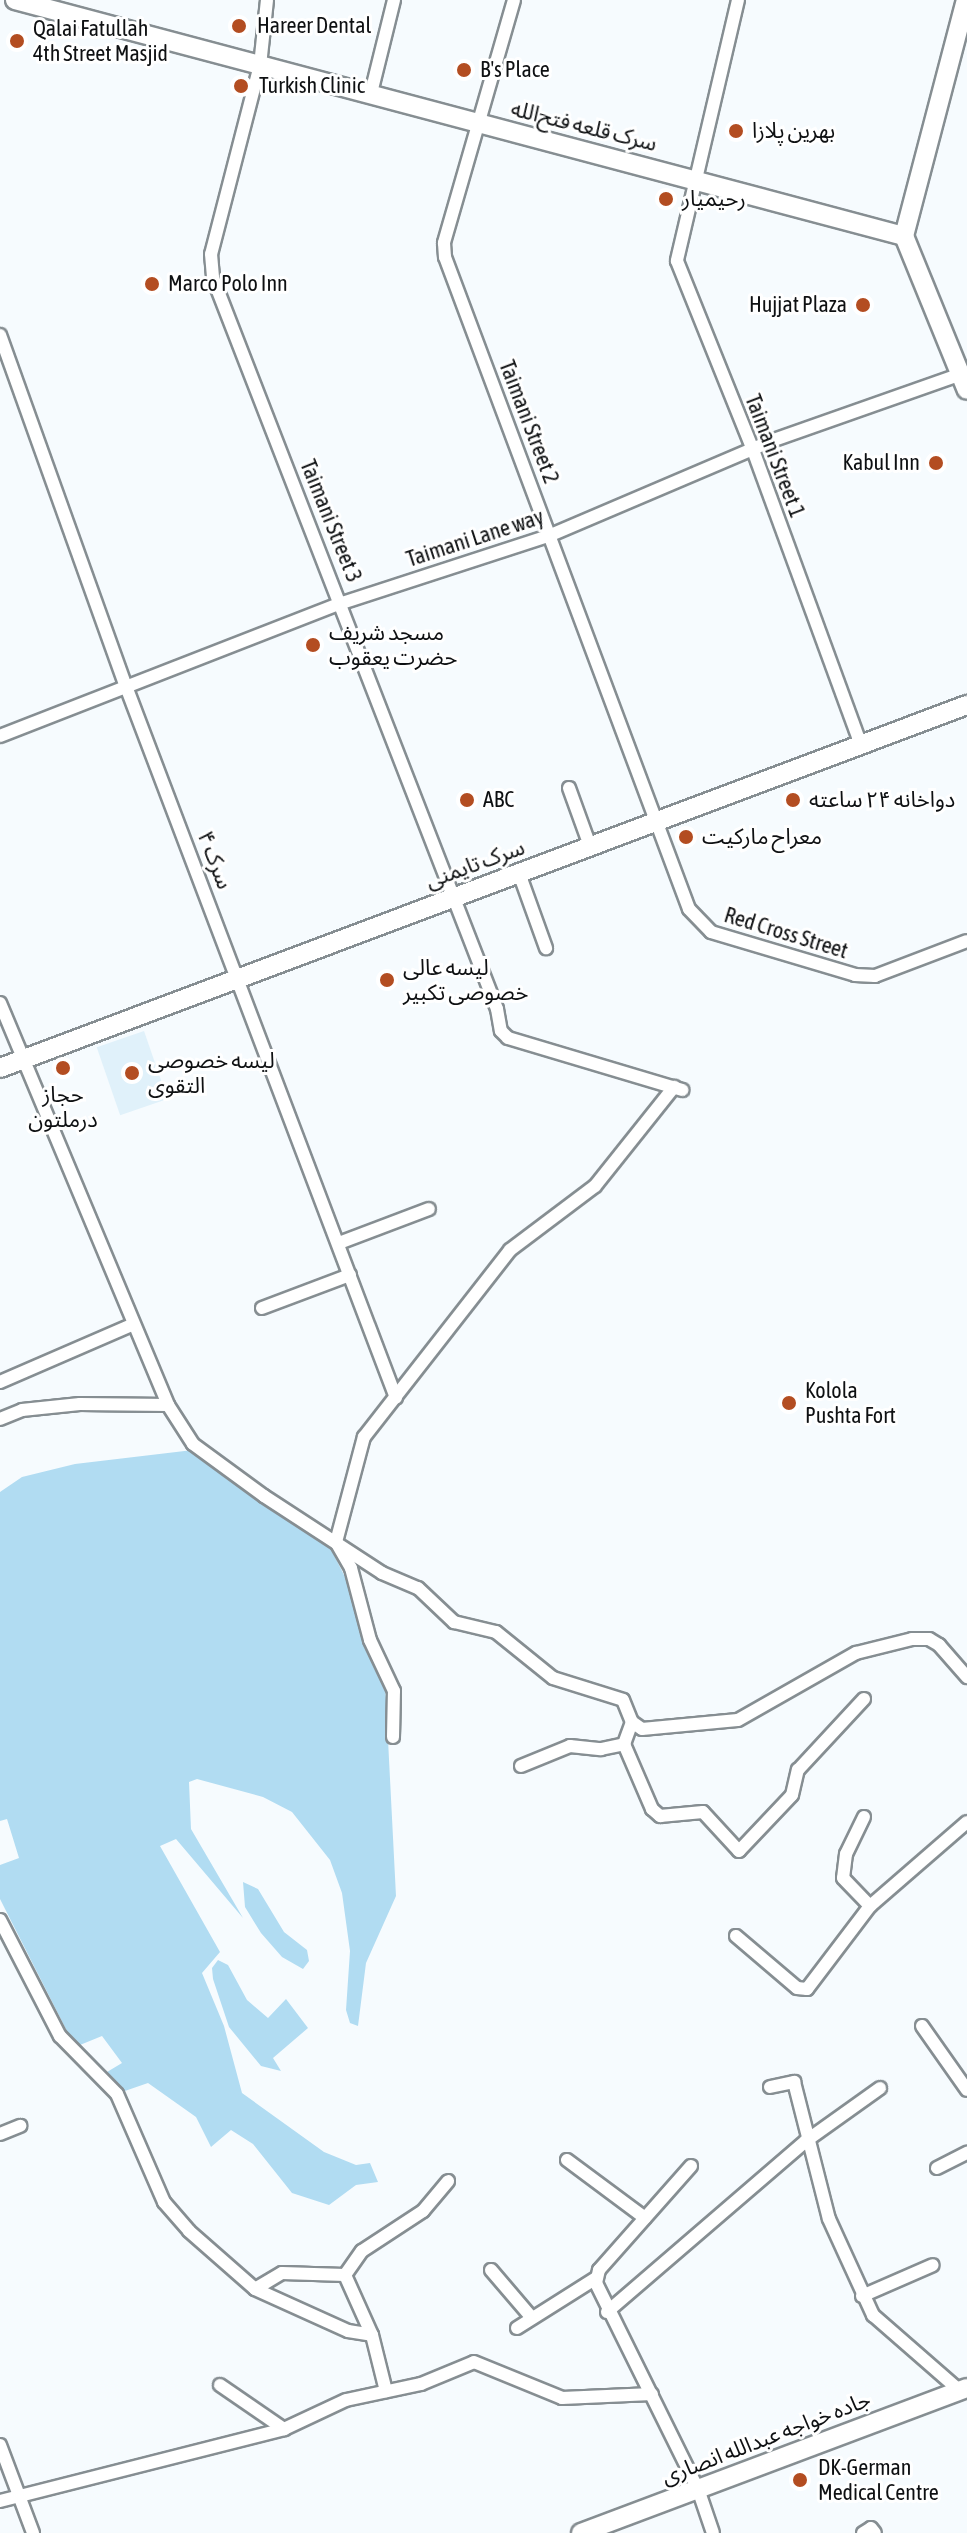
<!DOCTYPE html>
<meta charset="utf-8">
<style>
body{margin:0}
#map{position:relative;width:967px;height:2533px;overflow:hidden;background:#f6fbfe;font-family:"Asap Condensed","Noto Sans Arabic",sans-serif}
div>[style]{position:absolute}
.built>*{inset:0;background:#e0f1fa;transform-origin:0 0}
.green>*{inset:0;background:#b1dcf2}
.roads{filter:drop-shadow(2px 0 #868e92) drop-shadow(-2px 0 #868e92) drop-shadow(0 2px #868e92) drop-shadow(0 -2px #868e92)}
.minor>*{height:12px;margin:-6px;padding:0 6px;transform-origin:6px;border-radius:6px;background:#fff}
.secondary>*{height:18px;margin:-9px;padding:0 9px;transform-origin:9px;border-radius:9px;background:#fff}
.dots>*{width:22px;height:22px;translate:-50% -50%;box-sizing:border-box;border:4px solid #fff;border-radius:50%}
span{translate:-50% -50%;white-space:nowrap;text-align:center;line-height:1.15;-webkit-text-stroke:6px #fff;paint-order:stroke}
.poi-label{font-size:22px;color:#0e1012}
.left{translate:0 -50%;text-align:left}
.right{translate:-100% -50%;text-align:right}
.street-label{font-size:22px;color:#0e1012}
</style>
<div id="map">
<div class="built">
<i style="left:144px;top:1031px;width:72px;height:50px;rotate:71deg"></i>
</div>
<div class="green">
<i style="clip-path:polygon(193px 1450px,330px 1547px,347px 1581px,370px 1658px,385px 1681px,396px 1896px,366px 1963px,358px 2026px,350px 2023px,346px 2010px,350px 1951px,342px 1893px,330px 1860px,292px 1812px,263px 1797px,197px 1779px,189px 1782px,191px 1829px,243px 1918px,176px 1839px,160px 1846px,220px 1952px,202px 1973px,224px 2026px,242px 2093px,324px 2152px,356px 2165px,370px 2163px,378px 2182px,356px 2185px,329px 2205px,292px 2193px,253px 2144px,231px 2130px,211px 2147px,196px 2117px,148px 2083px,119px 2093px,102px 2075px,122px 2063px,102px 2036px,75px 2047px,0 1899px,0 1865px,19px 1858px,7px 1819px,0 1821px,0 1492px,22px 1477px,75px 1464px)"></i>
<i style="clip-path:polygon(243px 1882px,258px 1889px,284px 1932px,307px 1950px,309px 1961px,303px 1969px,282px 1957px,261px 1933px,245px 1907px)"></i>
<i style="clip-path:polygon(218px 1960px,228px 1965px,247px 2000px,268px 2018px,286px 1999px,308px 2028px,273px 2058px,281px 2071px,261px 2066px,229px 2027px,213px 1979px,212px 1968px)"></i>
</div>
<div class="roads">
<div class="minor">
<i style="left:267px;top:0;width:65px;rotate:96.1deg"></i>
<i style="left:260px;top:65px;width:195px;rotate:104.5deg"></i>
<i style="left:211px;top:254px;width:24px;rotate:85deg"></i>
<i style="left:213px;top:278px;width:784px;rotate:68.77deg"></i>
<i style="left:497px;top:1009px;width:22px;rotate:80deg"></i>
<i style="left:501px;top:1031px;width:10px;rotate:45deg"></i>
<i style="left:508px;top:1038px;width:182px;rotate:16.6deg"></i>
<i style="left:514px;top:0;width:253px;rotate:106.1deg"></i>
<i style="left:444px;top:243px;width:14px;rotate:86deg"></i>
<i style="left:445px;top:257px;width:696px;rotate:69.48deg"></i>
<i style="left:689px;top:909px;width:32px;rotate:46deg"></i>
<i style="left:711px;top:932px;width:150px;rotate:16.6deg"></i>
<i style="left:855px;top:975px;width:20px;rotate:3deg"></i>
<i style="left:875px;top:976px;width:98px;rotate:-20.8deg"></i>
<i style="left:738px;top:0;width:268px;rotate:103.2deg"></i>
<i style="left:677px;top:261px;width:204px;rotate:68.1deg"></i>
<i style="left:753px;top:450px;width:314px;rotate:69.9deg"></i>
<i style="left:371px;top:93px;width:96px;rotate:-76.1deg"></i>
<i style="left:0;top:335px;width:376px;rotate:70.3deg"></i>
<i style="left:127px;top:689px;width:758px;rotate:69.22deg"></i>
<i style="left:0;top:736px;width:367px;rotate:-21.3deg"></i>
<i style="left:342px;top:603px;width:220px;rotate:-18deg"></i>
<i style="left:551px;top:535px;width:239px;rotate:-23.1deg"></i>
<i style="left:771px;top:441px;width:201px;rotate:-19.4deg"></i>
<i style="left:569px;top:788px;width:62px;rotate:70.1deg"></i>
<i style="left:519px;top:873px;width:80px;rotate:70.2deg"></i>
<i style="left:0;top:1003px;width:436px;rotate:67.3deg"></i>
<i style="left:168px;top:1405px;width:46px;rotate:57.3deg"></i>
<i style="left:193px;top:1444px;width:88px;rotate:36.2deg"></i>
<i style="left:264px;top:1496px;width:141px;rotate:33.1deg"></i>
<i style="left:382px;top:1573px;width:39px;rotate:23deg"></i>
<i style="left:418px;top:1588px;width:50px;rotate:43.4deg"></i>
<i style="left:454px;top:1622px;width:43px;rotate:13.4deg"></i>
<i style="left:496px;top:1632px;width:73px;rotate:38.9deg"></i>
<i style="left:553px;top:1678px;width:73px;rotate:17.4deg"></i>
<i style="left:623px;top:1700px;width:24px;rotate:68deg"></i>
<i style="left:632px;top:1722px;width:12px;rotate:35deg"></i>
<i style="left:642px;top:1729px;width:96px;rotate:-5.4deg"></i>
<i style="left:738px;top:1720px;width:136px;rotate:-29.6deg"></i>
<i style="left:856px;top:1653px;width:58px;rotate:-14deg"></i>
<i style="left:912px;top:1639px;width:17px"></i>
<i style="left:929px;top:1639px;width:12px;rotate:31deg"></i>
<i style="left:939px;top:1645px;width:43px;rotate:48.8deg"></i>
<i style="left:339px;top:1243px;width:96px;rotate:-20.7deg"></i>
<i style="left:262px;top:1308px;width:94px;rotate:-20.6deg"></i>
<i style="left:0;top:1382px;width:144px;rotate:-23.4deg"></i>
<i style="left:0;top:1419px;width:24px;rotate:-22deg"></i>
<i style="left:22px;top:1410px;width:58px;rotate:-5.9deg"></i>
<i style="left:80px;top:1404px;width:88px;rotate:0.7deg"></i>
<i style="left:632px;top:1722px;width:23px;rotate:110deg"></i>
<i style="left:624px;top:1744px;width:71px;rotate:66.7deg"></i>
<i style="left:652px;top:1809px;width:11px;rotate:41deg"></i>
<i style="left:660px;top:1816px;width:43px;rotate:-5.3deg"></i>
<i style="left:703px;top:1812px;width:53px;rotate:47.3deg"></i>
<i style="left:739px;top:1851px;width:77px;rotate:-46.6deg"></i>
<i style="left:792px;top:1795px;width:26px;rotate:-77deg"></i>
<i style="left:798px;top:1770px;width:97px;rotate:-47.1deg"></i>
<i style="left:393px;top:1737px;width:46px;rotate:-88.8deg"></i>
<i style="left:394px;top:1691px;width:56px;rotate:-115.2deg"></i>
<i style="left:370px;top:1640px;width:74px;rotate:-104.8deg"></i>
<i style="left:351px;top:1568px;width:30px;rotate:-120deg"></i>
<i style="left:336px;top:1542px;width:109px;rotate:-75.1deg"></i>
<i style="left:364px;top:1437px;width:237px;rotate:-52deg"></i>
<i style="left:510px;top:1250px;width:106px;rotate:-37deg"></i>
<i style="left:595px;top:1186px;width:127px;rotate:-51.4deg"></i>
<i style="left:521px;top:1766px;width:53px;rotate:-22.2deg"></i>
<i style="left:570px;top:1746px;width:31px;rotate:6deg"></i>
<i style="left:601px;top:1749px;width:24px;rotate:-12deg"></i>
<i style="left:864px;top:1817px;width:41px;rotate:115.9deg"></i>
<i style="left:846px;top:1854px;width:24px;rotate:97deg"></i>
<i style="left:843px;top:1878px;width:39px;rotate:46deg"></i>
<i style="left:0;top:1920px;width:131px;rotate:62.7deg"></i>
<i style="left:60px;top:2036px;width:81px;rotate:45.5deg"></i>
<i style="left:117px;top:2094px;width:118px;rotate:66.5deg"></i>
<i style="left:164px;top:2202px;width:38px;rotate:49deg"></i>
<i style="left:189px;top:2231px;width:88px;rotate:41.3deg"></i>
<i style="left:255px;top:2289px;width:102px;rotate:24.3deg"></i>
<i style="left:348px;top:2331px;width:24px;rotate:9deg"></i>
<i style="left:736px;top:1936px;width:80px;rotate:40.4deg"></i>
<i style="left:797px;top:1988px;width:10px;rotate:6deg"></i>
<i style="left:807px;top:1989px;width:104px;rotate:-52.8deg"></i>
<i style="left:870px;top:1906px;width:128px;rotate:-40.9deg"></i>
<i style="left:922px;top:2026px;width:78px;rotate:54.9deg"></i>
<i style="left:770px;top:2087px;width:25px;rotate:-12deg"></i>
<i style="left:794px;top:2082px;width:141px;rotate:75.7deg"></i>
<i style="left:829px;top:2219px;width:106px;rotate:65.4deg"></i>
<i style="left:873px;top:2315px;width:116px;rotate:41.1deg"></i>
<i style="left:0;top:2134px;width:22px;rotate:-22deg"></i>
<i style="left:567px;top:2160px;width:97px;rotate:36.6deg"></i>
<i style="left:691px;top:2166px;width:139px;rotate:131.5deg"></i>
<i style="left:599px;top:2270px;width:13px;rotate:103deg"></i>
<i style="left:596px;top:2283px;width:230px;rotate:63.7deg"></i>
<i style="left:698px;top:2489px;width:46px;rotate:71.2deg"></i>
<i style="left:937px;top:2168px;width:34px;rotate:-27deg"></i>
<i style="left:491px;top:2270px;width:63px;rotate:49.5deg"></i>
<i style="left:345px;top:2275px;width:29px;rotate:-55deg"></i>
<i style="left:362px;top:2251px;width:73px;rotate:-33.3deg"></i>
<i style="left:423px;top:2211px;width:39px;rotate:-50deg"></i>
<i style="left:345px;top:2275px;width:66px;rotate:65.8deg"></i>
<i style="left:372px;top:2335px;width:58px;rotate:76deg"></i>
<i style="left:255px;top:2289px;width:31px;rotate:-31deg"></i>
<i style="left:282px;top:2273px;width:63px;rotate:1.8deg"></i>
<i style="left:862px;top:2296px;width:77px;rotate:-23.6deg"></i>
<i style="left:607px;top:2312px;width:262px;rotate:-40.7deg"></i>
<i style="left:806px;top:2141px;width:91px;rotate:-35.6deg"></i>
<i style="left:517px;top:2328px;width:93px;rotate:-32.3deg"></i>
<i style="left:220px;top:2385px;width:78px;rotate:34.5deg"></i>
<i style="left:0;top:2445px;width:94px;rotate:69.4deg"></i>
<i style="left:0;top:2501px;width:293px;rotate:-14.2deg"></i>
<i style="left:284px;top:2429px;width:68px;rotate:-25.1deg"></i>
<i style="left:346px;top:2400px;width:77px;rotate:-12deg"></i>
<i style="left:421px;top:2384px;width:57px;rotate:-22.5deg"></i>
<i style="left:474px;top:2362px;width:95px;rotate:22.2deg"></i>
<i style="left:562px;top:2398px;width:90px;rotate:-2.5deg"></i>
<i style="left:863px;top:2533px;width:9px;rotate:-32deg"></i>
<i style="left:871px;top:2528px;width:6px;rotate:51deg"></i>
</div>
<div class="secondary">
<i style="left:15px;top:0;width:920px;rotate:14.87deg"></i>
<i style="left:904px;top:236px;width:244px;rotate:-75.3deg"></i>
<i style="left:904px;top:236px;width:166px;rotate:67.8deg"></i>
<i style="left:0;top:1068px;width:1033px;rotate:-20.58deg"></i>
<i style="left:581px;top:2533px;width:412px;rotate:-20.6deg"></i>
</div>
</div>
<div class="dots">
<i style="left:239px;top:26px;background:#b34d21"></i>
<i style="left:17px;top:41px;background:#b34d21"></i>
<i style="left:464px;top:70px;background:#b34d21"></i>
<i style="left:241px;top:86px;background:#b34d21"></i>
<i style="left:736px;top:131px;background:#b34d21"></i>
<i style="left:666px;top:199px;background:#b34d21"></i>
<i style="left:152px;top:284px;background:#b34d21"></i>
<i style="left:863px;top:305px;background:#b34d21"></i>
<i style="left:936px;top:463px;background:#b34d21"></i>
<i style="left:313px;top:645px;background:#b34d21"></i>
<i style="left:467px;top:800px;background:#b34d21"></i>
<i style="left:793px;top:800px;background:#b34d21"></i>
<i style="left:686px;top:837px;background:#b34d21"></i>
<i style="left:387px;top:980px;background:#b34d21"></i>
<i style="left:63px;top:1068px;background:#b34d21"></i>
<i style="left:132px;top:1073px;background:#b34d21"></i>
<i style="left:789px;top:1403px;background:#b34d21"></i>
<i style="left:800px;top:2480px;background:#b34d21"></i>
</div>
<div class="poi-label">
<span class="left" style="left:257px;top:26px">Hareer Dental</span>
<span class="left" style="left:33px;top:41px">Qalai Fatullah<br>4th Street Masjid</span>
<span class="left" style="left:480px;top:70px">B's Place</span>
<span class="left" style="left:259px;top:86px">Turkish Clinic</span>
<span class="left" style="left:752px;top:131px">بهرین پلازا</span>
<span class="left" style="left:682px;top:199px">رحیمیار</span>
<span class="left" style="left:168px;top:284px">Marco Polo Inn</span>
<span class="right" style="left:847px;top:305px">Hujjat Plaza</span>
<span class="right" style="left:920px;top:463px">Kabul Inn</span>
<span class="left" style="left:329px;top:645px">مسجد شریف<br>حضرت یعقوب</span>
<span class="left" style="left:483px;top:800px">ABC</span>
<span class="left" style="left:809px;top:800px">دواخانه ۲۴ ساعته</span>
<span class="left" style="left:702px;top:837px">معراح مارکیت</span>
<span class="left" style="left:403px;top:980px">لیسه عالی<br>خصوصی تکبیر</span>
<span class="left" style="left:148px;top:1073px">لیسه خصوصی<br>التقوی</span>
<span style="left:63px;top:1107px">حجاز<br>درملتون</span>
<span class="left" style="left:805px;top:1403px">Kolola<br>Pushta Fort</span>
<span class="left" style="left:818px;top:2480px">DK-German<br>Medical Centre</span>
</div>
<div class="street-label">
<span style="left:584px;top:126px;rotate:14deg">سرک قلعه فتح‌الله</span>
<span style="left:529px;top:422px;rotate:69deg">Taimani Street 2</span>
<span style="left:775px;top:456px;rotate:69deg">Taimani Street 1</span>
<span style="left:331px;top:521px;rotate:68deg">Taimani Street 3</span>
<span style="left:475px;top:538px;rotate:-18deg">Taimani Lane way</span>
<span style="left:215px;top:860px;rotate:69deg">سرک ۴</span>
<span style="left:475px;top:864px;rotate:-20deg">سرک تایمنی</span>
<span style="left:786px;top:933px;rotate:17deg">Red Cross Street</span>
<span style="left:766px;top:2438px;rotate:-21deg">جاده خواجه عبدالله انصاری</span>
</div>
</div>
